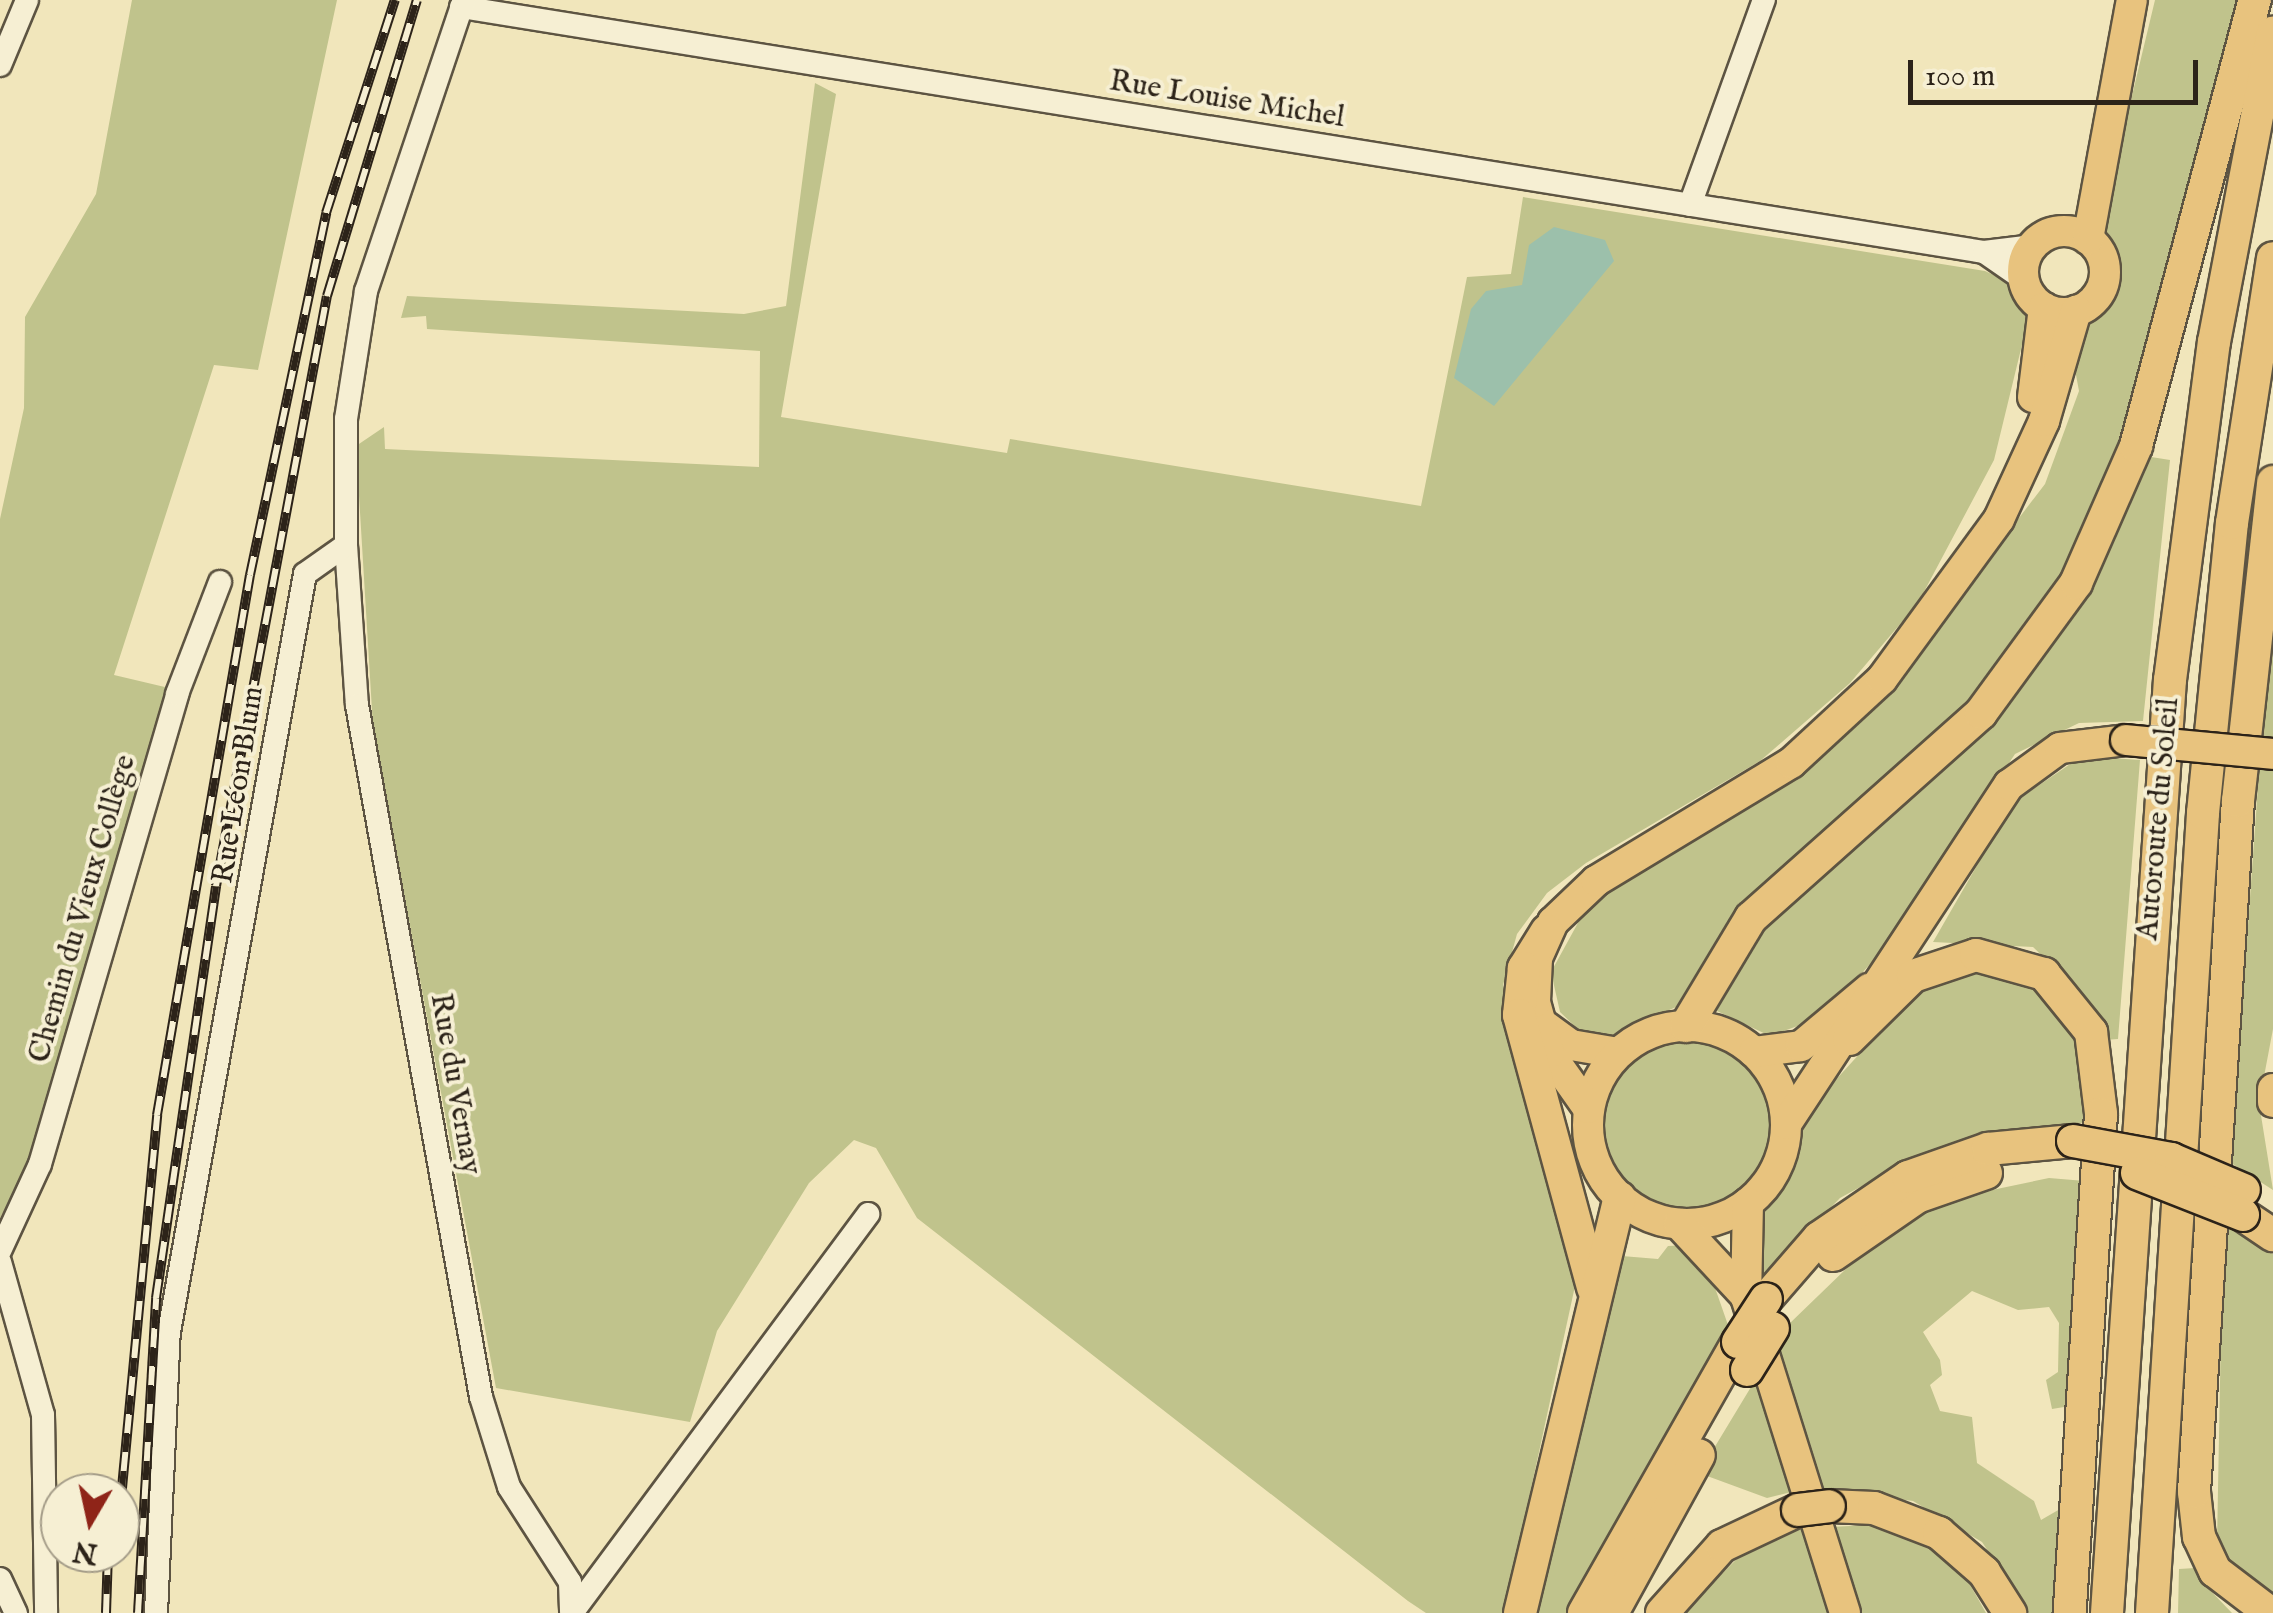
<!DOCTYPE html>
<meta charset="utf-8">
<style>
body{margin:0}
#map{position:relative;width:2273px;height:1613px;overflow:hidden;background:#f1e6bb;font-family:"IM FELL English",serif}
div>[style]{position:absolute}
.green>*{inset:0;background:#c0c38c}
.round{border-radius:50%}
.water>*{inset:0;background:#9cc0ab}
.roads{filter:drop-shadow(2px 0 #5d5442) drop-shadow(-2px 0 #5d5442) drop-shadow(0 2px #5d5442) drop-shadow(0 -2px #5d5442)}
.minor>*{height:22px;margin:-11px;padding:0 11px;transform-origin:11px;border-radius:11px;background:#f6efd3}
.major>*{height:30px;margin:-15px;padding:0 15px;transform-origin:15px;border-radius:15px;background:#e8c37e}
.major>.ring{margin:-15px;padding:0;box-sizing:content-box;background:none;border:30px solid #e8c37e;border-radius:50%}
.highway>*{height:32px;margin:-16px;padding:0 16px;transform-origin:16px;border-radius:16px;background:#e8c37e}
.rail>*{height:10px;margin-top:-5px;transform-origin:0;background:repeating-linear-gradient(90deg,#f6efd3 0 19px,#2c2319 0 38px);box-sizing:border-box;border-block:2px solid #2c2319}
.bridges{filter:drop-shadow(2px 0 #2c2319) drop-shadow(-2px 0 #2c2319) drop-shadow(0 2px #2c2319) drop-shadow(0 -2px #2c2319)}
.major-bridge>*{height:30px;margin:-15px;padding:0 15px;transform-origin:15px;border-radius:15px;background:#e8c37e}
.highway-bridge>*{height:32px;margin:-16px;padding:0 16px;transform-origin:16px;border-radius:16px;background:#e8c37e}
span{translate:-50% -50%;white-space:nowrap;text-align:center;line-height:1.15;-webkit-text-stroke:8px #f6efd3;paint-order:stroke}
.street-label{font-size:30px;color:#2c2319}
.north{position:absolute;left:40px;top:1473px;width:100px;height:100px;box-sizing:border-box;background:#f6efd3;border:2px solid #a59d89;border-radius:50%;rotate:189deg;font-size:28px;font-weight:700;line-height:40px;text-align:center;color:#2c2319}
.north::after{content:'';display:block;margin:auto;width:35px;height:45px;background:#8f2418;clip-path:polygon(50% 0,100% 100%,50% 72%,0 100%)}
.scale{position:absolute;left:1908px;top:60px;width:290px;height:45px;box-sizing:border-box;border:5px solid #2c2319;border-top:0;padding-left:12px;font-size:30px;line-height:35px;white-space:nowrap;color:#2c2319;-webkit-text-stroke:8px #f6efd3;paint-order:stroke}
</style>
<div id="map">
<div class="green">
<i style="clip-path:polygon(132px 0,337px 0,258px 370px,214px 365px,114px 675px,169px 688px,29px 1162px,0 1218px,0 519px,24px 408px,25px 317px,96px 194px)"></i>
<i style="clip-path:polygon(2155px 0,2239px 0,2121px 449px,2076px 557px,2004px 666px,1920px 753px,1764px 883px,1683px 1004px,1612px 1035px,1584px 1035px,1560px 1012px,1551px 972px,1590px 901px,1787px 783px,1875px 706px,2045px 484px,2079px 391px,2073px 359px,2116px 273px,2099px 233px)"></i>
<i style="clip-path:polygon(815px 83px,836px 94px,781px 417px,1007px 453px,1010px 439px,1421px 506px,1467px 277px,1511px 274px,1523px 197px,1985px 271px,2013px 284px,2030px 312px,1994px 460px,1918px 603px,1850px 683px,1760px 761px,1586px 863px,1547px 893px,1517px 934px,1503px 985px,1574px 1252px,1575px 1286px,1504px 1613px,1426px 1613px,1408px 1601px,917px 1218px,876px 1148px,854px 1140px,809px 1183px,717px 1331px,690px 1422px,496px 1388px,373px 727px,356px 446px,384px 427px,385px 449px,759px 467px,760px 351px,427px 329px,426px 316px,401px 318px,407px 296px,744px 314px,786px 306px)"></i>
<i style="clip-path:polygon(2145px 456px,2170px 460px,2143px 721px,2079px 723px,2015px 754px,1887px 946px,1820px 1018px,1770px 1036px,1717px 1011px,1744px 949px,1788px 893px,1984px 723px)"></i>
<i style="clip-path:polygon(2273px 576px,2273px 1029px,2259px 1103px,2273px 1190px,2231px 1163px)"></i>
<i style="clip-path:polygon(2082px 756px,2140px 760px,2118px 1039px,2104px 1040px,2089px 1001px,2033px 947px,1933px 942px,2013px 803px)"></i>
<i style="clip-path:polygon(1976px 963px,2037px 982px,2081px 1035px,2089px 1122px,1998px 1132px,1895px 1168px,1840px 1198px,1760px 1281px,1753px 1216px,1779px 1193px,1811px 1107px,1914px 994px)"></i>
<i class="round" style="left:1605px;top:1040px;width:168px;height:168px"></i>
<i style="clip-path:polygon(2049px 1178px,2085px 1181px,2070px 1406px,2052px 1409px,2046px 1380px,2058px 1372px,2059px 1323px,2049px 1307px,2018px 1310px,1972px 1291px,1923px 1332px,1940px 1360px,1942px 1375px,1930px 1385px,1940px 1411px,1972px 1417px,1977px 1463px,2034px 1501px,2041px 1520px,2060px 1509px,2055px 1613px,2029px 1613px,1982px 1542px,1913px 1501px,1812px 1487px,1767px 1498px,1699px 1473px,1789px 1324px,1878px 1238px,1944px 1200px)"></i>
<i style="clip-path:polygon(2223px 1221px,2273px 1254px,2273px 1595px,2239px 1573px,2217px 1544px)"></i>
<i style="clip-path:polygon(1689px 1245px,1706px 1262px,1728px 1325px,1566px 1613px,1529px 1613px,1622px 1256px,1658px 1259px,1668px 1246px)"></i>
<i style="clip-path:polygon(1869px 1525px,1925px 1545px,1964px 1574px,1986px 1613px,1862px 1613px,1830px 1527px)"></i>
<i style="clip-path:polygon(1801px 1529px,1828px 1613px,1682px 1613px,1752px 1544px)"></i>
<i style="clip-path:polygon(2195px 1568px,2205px 1585px,2232px 1613px,2178px 1613px,2179px 1569px)"></i>
</div>
<div class="water">
<i style="clip-path:polygon(1554px 227px,1605px 240px,1614px 261px,1494px 406px,1454px 378px,1471px 309px,1486px 291px,1522px 285px,1529px 245px)"></i>
</div>
<div class="roads">
<div class="minor">
<i style="left:461px;top:7px;width:1543px;rotate:9.14deg"></i>
<i style="left:1984px;top:252px;width:48px;rotate:-7.1deg"></i>
<i style="left:0;top:65px;width:70px;rotate:-67.4deg"></i>
<i style="left:1690px;top:205px;width:218px;rotate:-70.2deg"></i>
<i style="left:1984px;top:252px;width:47px;rotate:34.7deg"></i>
<i style="left:346px;top:545px;width:160px;rotate:86.1deg"></i>
<i style="left:357px;top:705px;width:703px;rotate:79.84deg"></i>
<i style="left:481px;top:1397px;width:94px;rotate:72.7deg"></i>
<i style="left:509px;top:1487px;width:113px;rotate:57.3deg"></i>
<i style="left:570px;top:1582px;width:31px;rotate:88deg"></i>
<i style="left:0;top:1251px;width:96px;rotate:-65.3deg"></i>
<i style="left:40px;top:1164px;width:490px;rotate:-73.7deg"></i>
<i style="left:177px;top:694px;width:120px;rotate:-69deg"></i>
<i style="left:0;top:1262px;width:159px;rotate:74.3deg"></i>
<i style="left:43px;top:1415px;width:198px;rotate:89.1deg"></i>
<i style="left:0;top:1579px;width:38px;rotate:65deg"></i>
<i style="left:156px;top:1613px;width:281px;rotate:-87.4deg"></i>
<i style="left:169px;top:1332px;width:770px;rotate:-79.83deg"></i>
<i style="left:305px;top:574px;width:50px;rotate:-35.3deg"></i>
<i style="left:346px;top:545px;width:126px;rotate:-90deg"></i>
<i style="left:346px;top:419px;width:130px;rotate:-81.1deg"></i>
<i style="left:366px;top:291px;width:307px;rotate:-71.4deg"></i>
<i style="left:572px;top:1613px;width:497px;rotate:-53.4deg"></i>
</div>
<div class="major">
<i class="ring" style="left:2023px;top:231px;width:52px;height:52px"></i>
<i style="left:2088px;top:239px;width:243px;rotate:-79.6deg"></i>
<i style="left:2033px;top:397px;width:90px;rotate:-83deg"></i>
<i style="left:1542px;top:1024px;width:36px;rotate:36deg"></i>
<i style="left:1571px;top:1045px;width:48px;rotate:9.7deg"></i>
<i class="ring" style="left:1588px;top:1026px;width:168px;height:168px"></i>
<i style="left:1754px;top:1052px;width:47px;rotate:-7.3deg"></i>
<i style="left:1801px;top:1046px;width:89px;rotate:-40deg"></i>
<i style="left:2273px;top:1089px;width:13px;rotate:90deg"></i>
<i style="left:1588px;top:1108px;width:67px;rotate:-125.3deg"></i>
<i style="left:1549px;top:1053px;width:53px;rotate:-105.4deg"></i>
<i style="left:1535px;top:1002px;width:44px;rotate:-87.4deg"></i>
<i style="left:1537px;top:958px;width:39px;rotate:-66deg"></i>
<i style="left:1553px;top:922px;width:59px;rotate:-43.6deg"></i>
<i style="left:1596px;top:881px;width:228px;rotate:-31.2deg"></i>
<i style="left:1791px;top:763px;width:124px;rotate:-42.7deg"></i>
<i style="left:1882px;top:679px;width:198px;rotate:-53.8deg"></i>
<i style="left:1999px;top:519px;width:108px;rotate:-65.3deg"></i>
<i style="left:2044px;top:421px;width:115px;rotate:-73.8deg"></i>
<i style="left:1786px;top:1124px;width:406px;rotate:-56.7deg"></i>
<i style="left:2009px;top:785px;width:63px;rotate:-36deg"></i>
<i style="left:2060px;top:748px;width:66px;rotate:-6.9deg"></i>
<i style="left:1748px;top:1203px;width:94px;rotate:91.2deg"></i>
<i style="left:1746px;top:1297px;width:331px;rotate:72.6deg"></i>
<i style="left:1679px;top:1224px;width:97px;rotate:47.1deg"></i>
</div>
<div class="highway">
<i style="left:1547px;top:931px;width:44px;rotate:121.9deg"></i>
<i style="left:1524px;top:968px;width:47px;rotate:96.1deg"></i>
<i style="left:1519px;top:1015px;width:283px;rotate:74.8deg"></i>
<i style="left:1686px;top:1026px;width:126px;rotate:-59deg"></i>
<i style="left:1751px;top:918px;width:308px;rotate:-41.7deg"></i>
<i style="left:1981px;top:713px;width:161px;rotate:-53.8deg"></i>
<i style="left:2076px;top:583px;width:150px;rotate:-66.3deg"></i>
<i style="left:2136px;top:446px;width:462px;rotate:-75.1deg"></i>
<i style="left:1849px;top:1039px;width:90px;rotate:-44.5deg"></i>
<i style="left:1913px;top:976px;width:66px;rotate:-18.4deg"></i>
<i style="left:1976px;top:955px;width:71px;rotate:15.6deg"></i>
<i style="left:2044px;top:974px;width:75px;rotate:51deg"></i>
<i style="left:2091px;top:1032px;width:83px;rotate:83deg"></i>
<i style="left:2101px;top:1114px;width:500px;rotate:93.6deg"></i>
<i style="left:2243px;top:1215px;width:36px;rotate:34deg"></i>
<i style="left:1833px;top:1255px;width:102px;rotate:-34.6deg"></i>
<i style="left:1917px;top:1197px;width:73px;rotate:-19.2deg"></i>
<i style="left:1766px;top:1299px;width:81px;rotate:-49deg"></i>
<i style="left:1819px;top:1238px;width:108px;rotate:-34.4deg"></i>
<i style="left:1908px;top:1177px;width:85px;rotate:-19.3deg"></i>
<i style="left:1988px;top:1149px;width:85px;rotate:-5.4deg"></i>
<i style="left:1829px;top:1506px;width:45px;rotate:2.5deg"></i>
<i style="left:1874px;top:1508px;width:70px;rotate:21deg"></i>
<i style="left:1939px;top:1533px;width:60px;rotate:40.9deg"></i>
<i style="left:1984px;top:1572px;width:49px;rotate:57.6deg"></i>
<i style="left:1520px;top:1613px;width:427px;rotate:-76.5deg"></i>
<i style="left:1584px;top:1613px;width:312px;rotate:-60.4deg"></i>
<i style="left:1612px;top:1613px;width:180px;rotate:-61.2deg"></i>
<i style="left:1662px;top:1613px;width:90px;rotate:-48.2deg"></i>
<i style="left:1722px;top:1546px;width:84px;rotate:-25.3deg"></i>
<i style="left:2107px;top:1613px;width:935px;rotate:-86.14deg"></i>
<i style="left:2170px;top:680px;width:341px;rotate:-82.6deg"></i>
<i style="left:2214px;top:342px;width:315px;rotate:-79.2deg"></i>
<i style="left:2152px;top:1613px;width:802px;rotate:-86.35deg"></i>
<i style="left:2203px;top:813px;width:291px;rotate:-84.3deg"></i>
<i style="left:2232px;top:523px;width:268px;rotate:-81.2deg"></i>
<i style="left:2270px;top:1613px;width:69px;rotate:-142.6deg"></i>
<i style="left:2215px;top:1571px;width:38px;rotate:-115deg"></i>
<i style="left:2199px;top:1537px;width:45px;rotate:-96.3deg"></i>
<i style="left:2194px;top:1492px;width:692px;rotate:-86.36deg"></i>
<i style="left:2238px;top:801px;width:321px;rotate:-83.7deg"></i>
</div>
</div>
<div class="rail">
<i style="left:120px;top:1509px;width:396px;rotate:-84.6deg"></i>
<i style="left:157px;top:1115px;width:548px;rotate:-80.23deg"></i>
<i style="left:250px;top:575px;width:370px;rotate:-78.1deg"></i>
<i style="left:326px;top:213px;width:224px;rotate:-72.1deg"></i>
<i style="left:106px;top:1613px;width:60px;rotate:-88.1deg"></i>
<i style="left:138px;top:1613px;width:316px;rotate:-86.7deg"></i>
<i style="left:156px;top:1298px;width:416px;rotate:-81.7deg"></i>
<i style="left:216px;top:886px;width:600px;rotate:-79.35deg"></i>
<i style="left:327px;top:296px;width:309px;rotate:-73.1deg"></i>
</div>
<div class="bridges">
<div class="major-bridge">
<i style="left:2126px;top:740px;width:148px;rotate:5.4deg"></i>
</div>
<div class="highway-bridge">
<i style="left:2073px;top:1141px;width:100px;rotate:10.4deg"></i>
<i style="left:2171px;top:1159px;width:79px;rotate:23deg"></i>
<i style="left:2137px;top:1173px;width:114px;rotate:21.6deg"></i>
<i style="left:1738px;top:1342px;width:51px;rotate:-56.9deg"></i>
<i style="left:1747px;top:1370px;width:49px;rotate:-58.2deg"></i>
<i style="left:1798px;top:1510px;width:31px;rotate:-7deg"></i>
</div>
</div>
<div class="street-label">
<span style="left:1227px;top:100px;rotate:9deg">Rue Louise Michel</span>
<span style="left:239px;top:785px;rotate:-81deg">Rue Léon Blum</span>
<span style="left:2159px;top:819px;rotate:-85deg">Autoroute du Soleil</span>
<span style="left:83px;top:909px;rotate:-74deg">Chemin du Vieux Collège</span>
<span style="left:455px;top:1084px;rotate:80deg">Rue du Vernay</span>
</div>
<div class="north">N</div>
<div class="scale">100 m</div>
</div>
